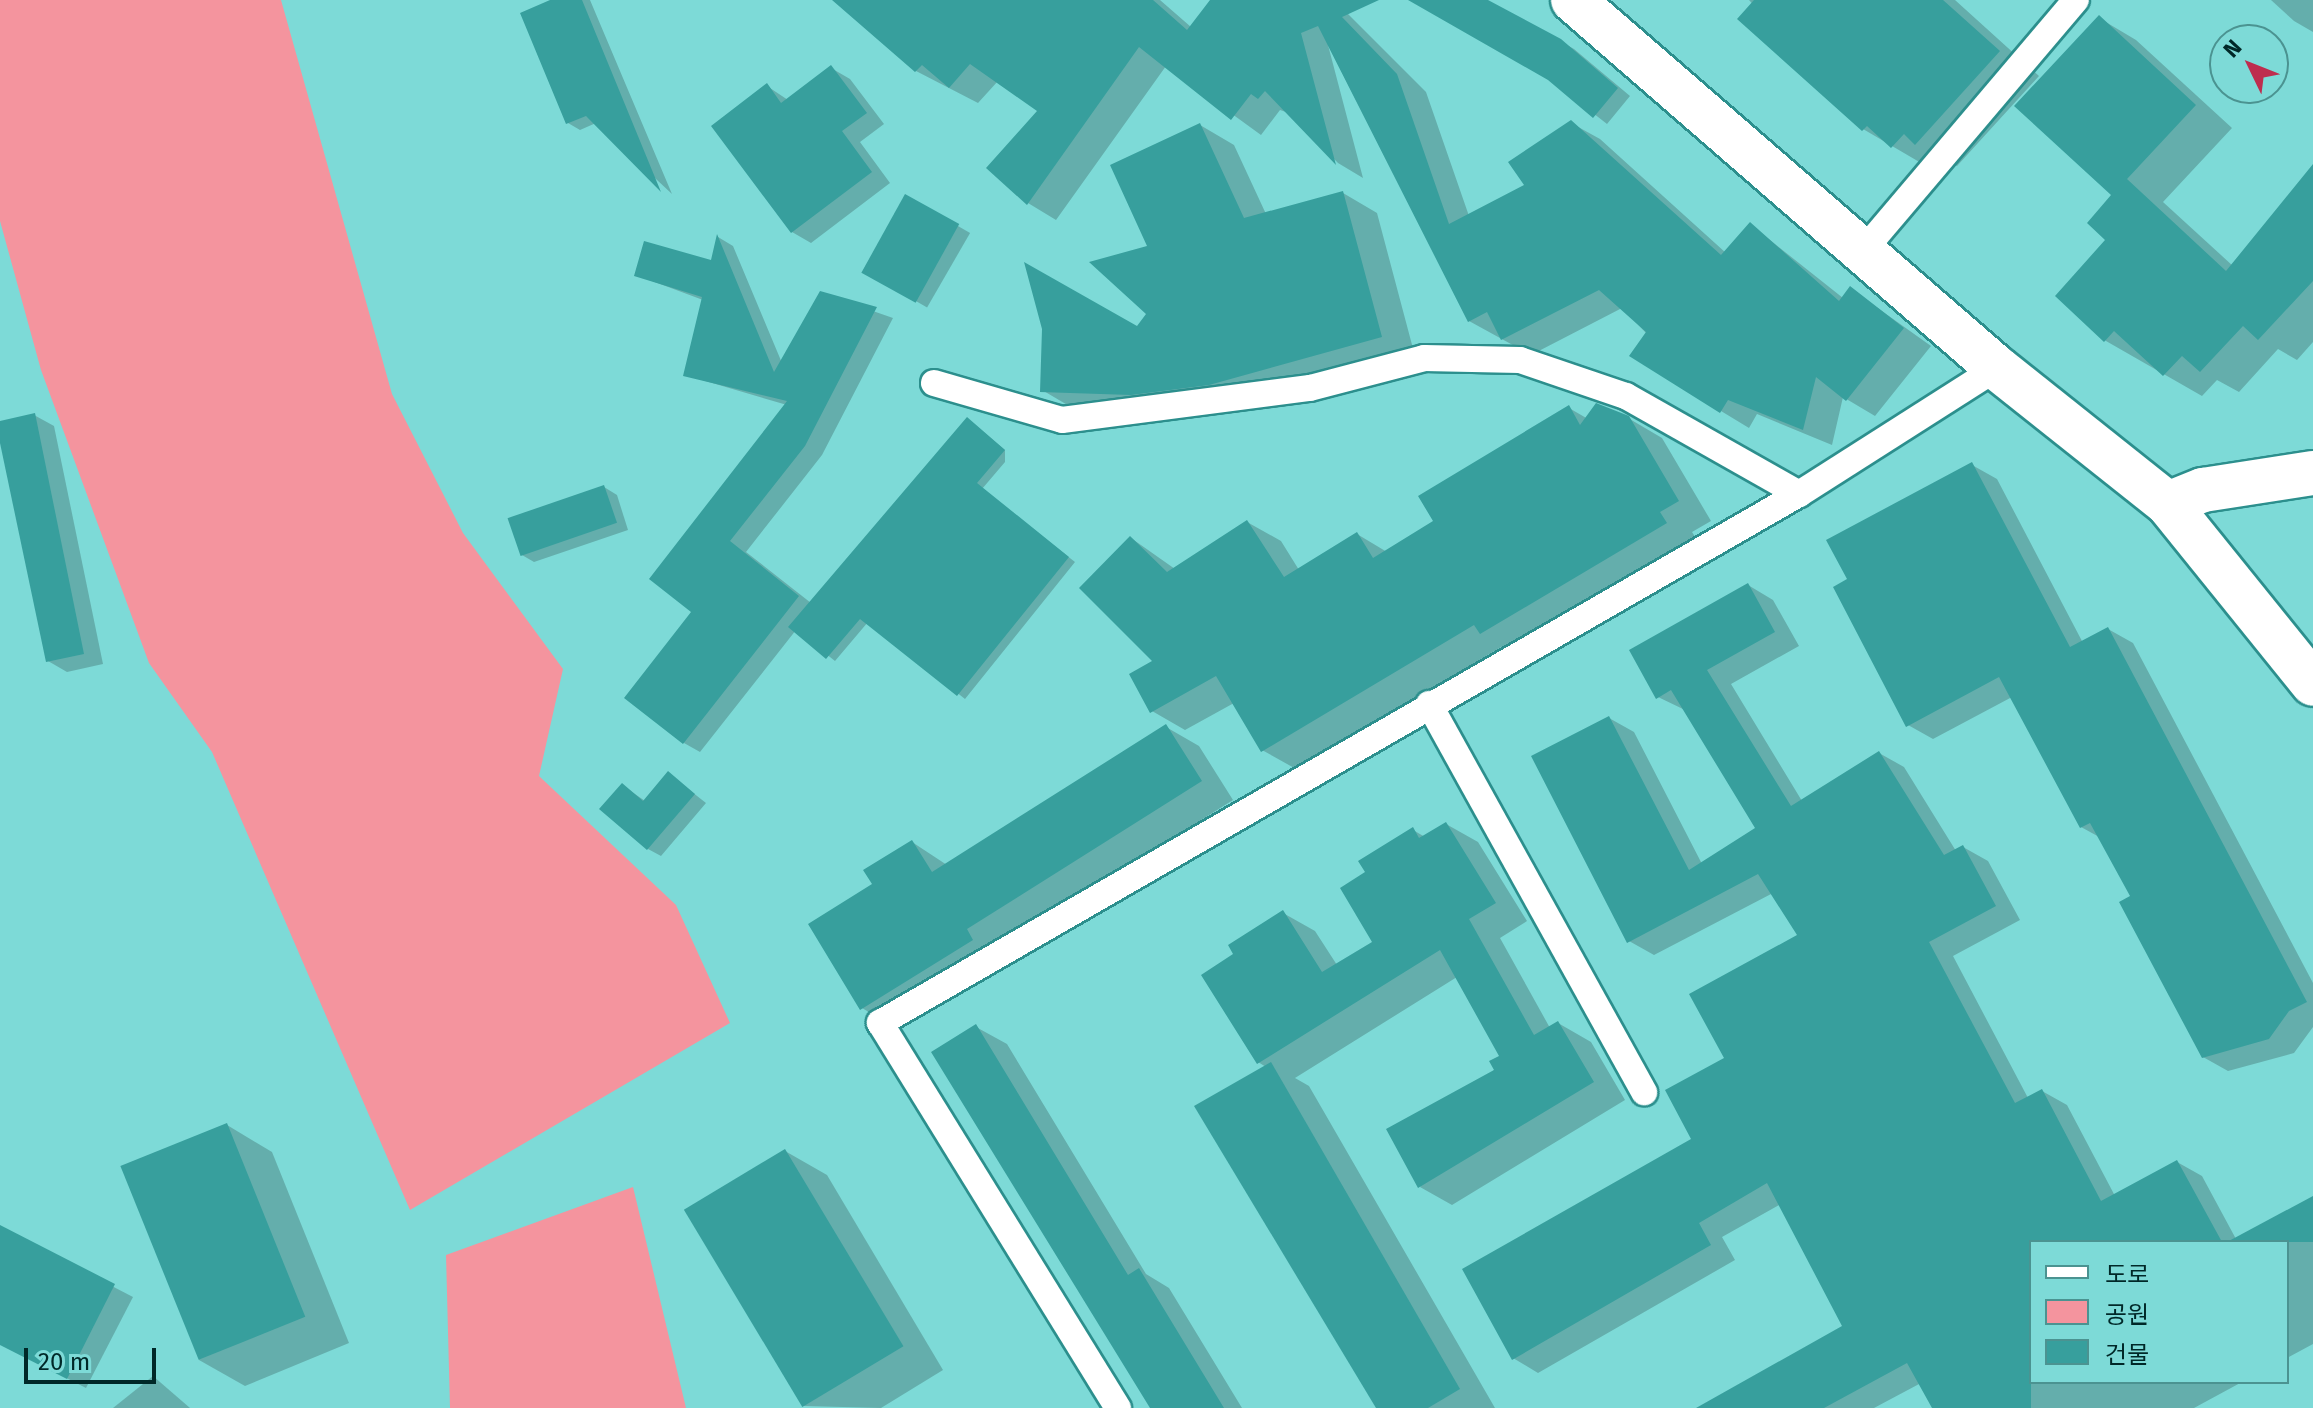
<!DOCTYPE html>
<meta charset="utf-8">
<style>
body{margin:0}
#map{position:relative;width:2313px;height:1408px;overflow:hidden;background:#7ddad7;font-family:"Fira Sans","Noto Sans KR",sans-serif}
div>[style]{position:absolute}
.green>*{inset:0;background:#f4949e}
.shadow>*{inset:0;background:#0003;transform-origin:0 0}
.building>*{inset:0;background:#379f9d;transform-origin:0 0}
.roads{filter:drop-shadow(2px 0 #2c8f8d) drop-shadow(-2px 0 #2c8f8d) drop-shadow(0 2px #2c8f8d) drop-shadow(0 -2px #2c8f8d)}
.service>*{height:26px;margin:-13px;padding:0 13px;transform-origin:13px;border-radius:13px;background:#fff}
.minor>*{height:44px;margin:-22px;padding:0 22px;transform-origin:22px;border-radius:22px;background:#fff}
.tertiary>*{height:44px;margin:-22px;padding:0 22px;transform-origin:22px;border-radius:22px;background:#fff}
span{translate:-50% -50%;white-space:nowrap;text-align:center;line-height:1.15;-webkit-text-stroke:6px #7ddad7;paint-order:stroke}
.legend{position:absolute;left:2029px;top:1240px;width:260px;height:144px;box-sizing:border-box;background:#7ddad7;border:2px solid #4b9391;margin:0;padding:10px 14px;list-style:none;font-size:24px;color:#002828}
.legend li{display:flex;align-items:center;gap:16px;height:40px}
.legend b{width:40px;border:2px solid #4b9391}
.north{position:absolute;left:2209px;top:24px;width:80px;height:80px;box-sizing:border-box;background:#7ddad7;border:2px solid #4b9391;border-radius:50%;rotate:313deg;font-size:22px;font-weight:700;line-height:32px;text-align:center;color:#002828}
.north::after{content:'';display:block;margin:auto;width:28px;height:36px;background:#be2d4e;clip-path:polygon(50% 0,100% 100%,50% 72%,0 100%)}
.scale{position:absolute;left:24px;top:1348px;width:132px;height:36px;box-sizing:border-box;border:4px solid #002828;border-top:0;padding-left:10px;font-size:24px;line-height:28px;white-space:nowrap;color:#002828;-webkit-text-stroke:6px #7ddad7;paint-order:stroke}
</style>
<div id="map">
<div class="green">
<i style="clip-path:polygon(0 0,281px 0,392px 394px,463px 533px,563px 669px,539px 776px,676px 905px,730px 1023px,410px 1210px,212px 752px,149px 663px,41px 370px,0 221px)"></i>
<i style="clip-path:polygon(633px 1187px,686px 1408px,450px 1408px,446px 1255px)"></i>
</div>
<div class="shadow">
<i style="clip-path:polygon(555px 0,590px 0,672px 194px,596px 123px,580px 130px,568px 123px)"></i>
<i style="clip-path:polygon(851px 0,1160px 0,1191px 27px,1213px 0,1334px 0,1426px 92px,1469px 216px,1527px 186px,1571px 123px,1600px 139px,1726px 253px,1751px 225px,1843px 298px,1851px 289px,1931px 346px,1875px 416px,1843px 397px,1832px 445px,1757px 414px,1749px 428px,1721px 411px,1622px 308px,1531px 355px,1469px 321px,1328px 45px,1363px 178px,1338px 163px,1289px 113px,1280px 110px,1261px 135px,1166px 66px,1056px 220px,1028px 203px,1040px 111px,998px 81px,978px 103px,916px 71px,859px 20px)"></i>
<i style="clip-path:polygon(1415px 0,1485px 0,1574px 49px,1630px 96px,1607px 124px,1552px 81px)"></i>
<i style="clip-path:polygon(1749px 0,1955px 0,2039px 76px,1957px 166px,1943px 159px,1933px 170px,1863px 129px)"></i>
<i style="clip-path:polygon(2271px 0,2313px 0,2313px 32px,2294px 21px)"></i>
<i style="clip-path:polygon(2099px 18px,2136px 40px,2232px 128px,2163px 202px,2233px 266px,2313px 167px,2313px 342px,2297px 360px,2278px 349px,2239px 392px,2217px 380px,2202px 396px,2106px 341px,2057px 296px,2108px 240px,2114px 195px)"></i>
<i style="clip-path:polygon(831px 68px,850px 79px,884px 124px,860px 142px,890px 183px,811px 243px,792px 232px,767px 86px,788px 100px)"></i>
<i style="clip-path:polygon(1200px 125px,1234px 145px,1266px 214px,1343px 193px,1377px 213px,1415px 356px,1166px 414px,1076px 410px,1042px 390px,1138px 329px,1148px 314px,1150px 247px)"></i>
<i style="left:906px;top:196px;width:74px;height:86px;rotate:30deg"></i>
<i style="clip-path:polygon(718px 237px,733px 246px,782px 363px,821px 293px,893px 318px,822px 455px,746px 552px,811px 603px,968px 419px,1005px 450px,1005px 462px,982px 489px,1075px 562px,965px 699px,868px 622px,835px 661px,796px 630px,700px 752px,684px 743px,694px 612px,787px 405px,685px 375px,703px 300px,636px 275px,712px 262px)"></i>
<i style="clip-path:polygon(1569px 408px,1588px 419px,1628px 418px,1662px 438px,1711px 521px,1692px 532px,1699px 543px,1515px 652px,1503px 646px,1296px 769px,1262px 750px,1234px 703px,1185px 730px,1152px 711px,1155px 661px,1131px 538px,1175px 569px,1247px 522px,1281px 541px,1299px 570px,1357px 534px,1387px 552px,1436px 522px)"></i>
<i style="clip-path:polygon(34px 415px,54px 426px,103px 664px,67px 672px,48px 661px,0 433px,0 423px)"></i>
<i style="clip-path:polygon(1972px 465px,1997px 479px,2083px 643px,2108px 629px,2133px 643px,2313px 983px,2313px 1027px,2294px 1053px,2228px 1071px,2203px 1057px,2133px 897px,2101px 838px,2081px 827px,2012px 697px,1933px 739px,1908px 725px,1850px 580px)"></i>
<i style="clip-path:polygon(604px 487px,617px 495px,628px 530px,534px 562px,522px 555px)"></i>
<i style="clip-path:polygon(1748px 585px,1773px 600px,1799px 646px,1731px 684px,1802px 801px,1879px 753px,1904px 767px,1956px 851px,1963px 847px,1988px 861px,2020px 920px,1953px 956px,2028px 1098px,2042px 1091px,2067px 1105px,2115px 1196px,2177px 1162px,2202px 1176px,2236px 1239px,2313px 1198px,2313px 1344px,2287px 1358px,2287px 1242px,2031px 1242px,2031px 1382px,2242px 1382px,2194px 1408px,1934px 1408px,1921px 1383px,1874px 1408px,1700px 1408px,1845px 1326px,1781px 1204px,1722px 1237px,1735px 1260px,1538px 1373px,1513px 1358px,1694px 1139px,1726px 1059px,1799px 936px,1773px 893px,1654px 955px,1629px 941px,1609px 718px,1634px 732px,1702px 864px,1758px 829px,1685px 710px,1658px 697px)"></i>
<i style="clip-path:polygon(1166px 727px,1199px 746px,1233px 800px,998px 948px,894px 1027px,862px 1008px,874px 885px,912px 842px,947px 865px)"></i>
<i style="clip-path:polygon(669px 774px,706px 803px,661px 856px,648px 849px,622px 785px,645px 801px)"></i>
<i style="clip-path:polygon(1446px 824px,1478px 842px,1527px 921px,1500px 938px,1550px 1028px,1558px 1023px,1591px 1042px,1625px 1100px,1452px 1205px,1420px 1187px,1502px 1057px,1457px 977px,1295px 1078px,1309px 1086px,1495px 1408px,1378px 1408px,1266px 1067px,1258px 1062px,1236px 955px,1283px 913px,1315px 931px,1337px 965px,1374px 942px,1367px 873px,1413px 830px,1425px 837px)"></i>
<i style="clip-path:polygon(976px 1027px,1007px 1044px,1146px 1274px,1169px 1288px,1242px 1408px,1151px 1408px)"></i>
<i style="clip-path:polygon(227px 1125px,272px 1152px,349px 1343px,245px 1386px,199px 1360px)"></i>
<i style="clip-path:polygon(785px 1151px,827px 1175px,943px 1370px,881px 1408px,804px 1406px)"></i>
<i style="clip-path:polygon(0 1228px,133px 1297px,86px 1388px,0 1344px)"></i>
<i style="clip-path:polygon(153px 1376px,190px 1408px,113px 1408px)"></i>
</div>
<div class="building">
<i style="clip-path:polygon(550px 0,582px 0,661px 192px,586px 116px,566px 124px,520px 13px)"></i>
<i style="clip-path:polygon(832px 0,1153px 0,1187px 30px,1210px 0,1379px 0,1342px 17px,1397px 74px,1449px 224px,1524px 185px,1508px 162px,1571px 120px,1721px 255px,1750px 222px,1839px 301px,1850px 286px,1904px 328px,1846px 401px,1816px 377px,1803px 430px,1728px 400px,1720px 413px,1629px 356px,1646px 332px,1599px 290px,1501px 340px,1487px 312px,1468px 322px,1318px 26px,1301px 33px,1336px 165px,1265px 91px,1258px 99px,1251px 94px,1231px 120px,1139px 47px,1027px 205px,986px 168px,1037px 111px,970px 64px,949px 88px,922px 65px,915px 72px)"></i>
<i style="clip-path:polygon(1408px 0,1488px 0,1561px 39px,1618px 88px,1593px 118px,1548px 80px)"></i>
<i style="clip-path:polygon(1754px 0,1943px 0,2000px 51px,1915px 145px,1904px 134px,1891px 148px,1867px 126px,1862px 131px,1737px 19px)"></i>
<i style="clip-path:polygon(2099px 15px,2196px 105px,2127px 179px,2226px 271px,2313px 164px,2313px 281px,2258px 340px,2243px 326px,2200px 372px,2182px 356px,2163px 376px,2114px 331px,2104px 342px,2055px 296px,2105px 240px,2087px 223px,2111px 195px,2014px 106px)"></i>
<i style="clip-path:polygon(831px 65px,867px 113px,842px 131px,872px 172px,791px 233px,711px 126px,767px 83px,781px 103px)"></i>
<i style="clip-path:polygon(1200px 123px,1244px 218px,1343px 191px,1382px 337px,1209px 385px,1131px 395px,1040px 392px,1042px 329px,1024px 262px,1137px 326px,1146px 314px,1089px 262px,1147px 246px,1110px 165px)"></i>
<i style="left:905px;top:194px;width:62px;height:90px;rotate:29deg"></i>
<i style="clip-path:polygon(717px 234px,774px 372px,820px 291px,877px 307px,805px 446px,730px 541px,799px 596px,683px 744px,624px 698px,691px 612px,649px 579px,787px 401px,683px 376px,702px 297px,634px 276px,644px 241px,711px 260px)"></i>
<i style="clip-path:polygon(1596px 403px,1629px 416px,1679px 501px,1660px 512px,1667px 523px,1480px 634px,1474px 625px,1261px 752px,1216px 676px,1150px 713px,1129px 674px,1152px 661px,1079px 588px,1130px 536px,1167px 572px,1247px 520px,1284px 577px,1357px 532px,1373px 558px,1433px 521px,1418px 496px,1569px 405px,1580px 425px)"></i>
<i style="clip-path:polygon(35px 413px,84px 654px,46px 662px,0 443px,0 421px)"></i>
<i style="clip-path:polygon(967px 417px,1005px 450px,977px 483px,1069px 557px,957px 696px,860px 619px,826px 659px,788px 627px)"></i>
<i style="clip-path:polygon(1972px 462px,2070px 647px,2108px 627px,2307px 1002px,2289px 1011px,2269px 1039px,2202px 1058px,2119px 902px,2130px 896px,2090px 823px,2080px 828px,1999px 677px,1906px 727px,1833px 587px,1847px 579px,1826px 540px)"></i>
<i style="left:604px;top:485px;width:40px;height:102px;rotate:71deg"></i>
<i style="clip-path:polygon(1748px 583px,1775px 632px,1707px 670px,1791px 806px,1879px 751px,1944px 855px,1963px 845px,1996px 906px,1929px 942px,2015px 1103px,2042px 1089px,2101px 1201px,2177px 1160px,2222px 1242px,2031px 1242px,2031px 1408px,1932px 1408px,1907px 1363px,1824px 1408px,1696px 1408px,1842px 1326px,1767px 1183px,1699px 1223px,1711px 1245px,1512px 1360px,1462px 1269px,1691px 1139px,1665px 1090px,1724px 1058px,1689px 994px,1797px 935px,1758px 874px,1627px 943px,1531px 756px,1609px 716px,1689px 870px,1755px 828px,1671px 690px,1656px 699px,1629px 650px)"></i>
<i style="clip-path:polygon(1166px 724px,1202px 781px,967px 929px,973px 940px,860px 1010px,808px 924px,872px 884px,863px 870px,912px 840px,932px 872px)"></i>
<i style="clip-path:polygon(668px 771px,695px 794px,647px 850px,599px 809px,622px 783px,643px 801px)"></i>
<i style="clip-path:polygon(1446px 822px,1496px 903px,1469px 919px,1534px 1035px,1558px 1021px,1594px 1082px,1418px 1188px,1386px 1129px,1494px 1070px,1489px 1061px,1499px 1056px,1440px 950px,1257px 1064px,1201px 975px,1233px 954px,1228px 945px,1283px 910px,1322px 972px,1372px 942px,1340px 888px,1365px 872px,1358px 861px,1413px 827px,1419px 838px)"></i>
<i style="clip-path:polygon(976px 1024px,1128px 1275px,1139px 1268px,1224px 1408px,1150px 1408px,931px 1052px)"></i>
<i style="clip-path:polygon(1271px 1062px,1460px 1389px,1428px 1408px,1376px 1408px,1194px 1106px)"></i>
<i style="left:227px;top:1123px;width:209px;height:115px;rotate:68deg"></i>
<i style="left:785px;top:1149px;width:230px;height:118px;rotate:59deg"></i>
<i style="clip-path:polygon(2313px 1196px,2313px 1242px,2227px 1242px)"></i>
<i style="clip-path:polygon(0 1225px,115px 1284px,67px 1379px,0 1345px)"></i>
</div>
<div class="roads">
<div class="service">
<i style="left:1863px;top:251px;width:329px;rotate:-49.7deg"></i>
<i style="left:934px;top:383px;width:133px;rotate:16.1deg"></i>
<i style="left:1062px;top:420px;width:250px;rotate:-7.4deg"></i>
<i style="left:1310px;top:388px;width:118px;rotate:-14.7deg"></i>
<i style="left:1424px;top:358px;width:96px;rotate:1.2deg"></i>
<i style="left:1520px;top:360px;width:112px;rotate:18.8deg"></i>
<i style="left:1626px;top:396px;width:199px;rotate:29.5deg"></i>
<i style="left:1429px;top:704px;width:444px;rotate:61deg"></i>
<i style="left:1118px;top:1408px;width:453px;rotate:-121.7deg"></i>
<i style="left:880px;top:1023px;width:1060px;rotate:-29.93deg"></i>
<i style="left:1799px;top:494px;width:235px;rotate:-32.5deg"></i>
</div>
<div class="minor">
<i style="left:2168px;top:504px;width:38px;rotate:-22deg"></i>
<i style="left:2203px;top:490px;width:111px;rotate:-8.8deg"></i>
</div>
<div class="tertiary">
<i style="left:1573px;top:0;width:561px;rotate:40.96deg"></i>
<i style="left:1997px;top:368px;width:218px;rotate:38.5deg"></i>
<i style="left:2168px;top:504px;width:231px;rotate:51.1deg"></i>
</div>
</div>
<ul class="legend">
<li><b style="height:10px;background:#fff"></b>도로</li>
<li><b style="height:22px;background:#f4949e"></b>공원</li>
<li><b style="height:22px;background:#379f9d"></b>건물</li>
</ul>
<div class="north">N</div>
<div class="scale">20 m</div>
</div>
